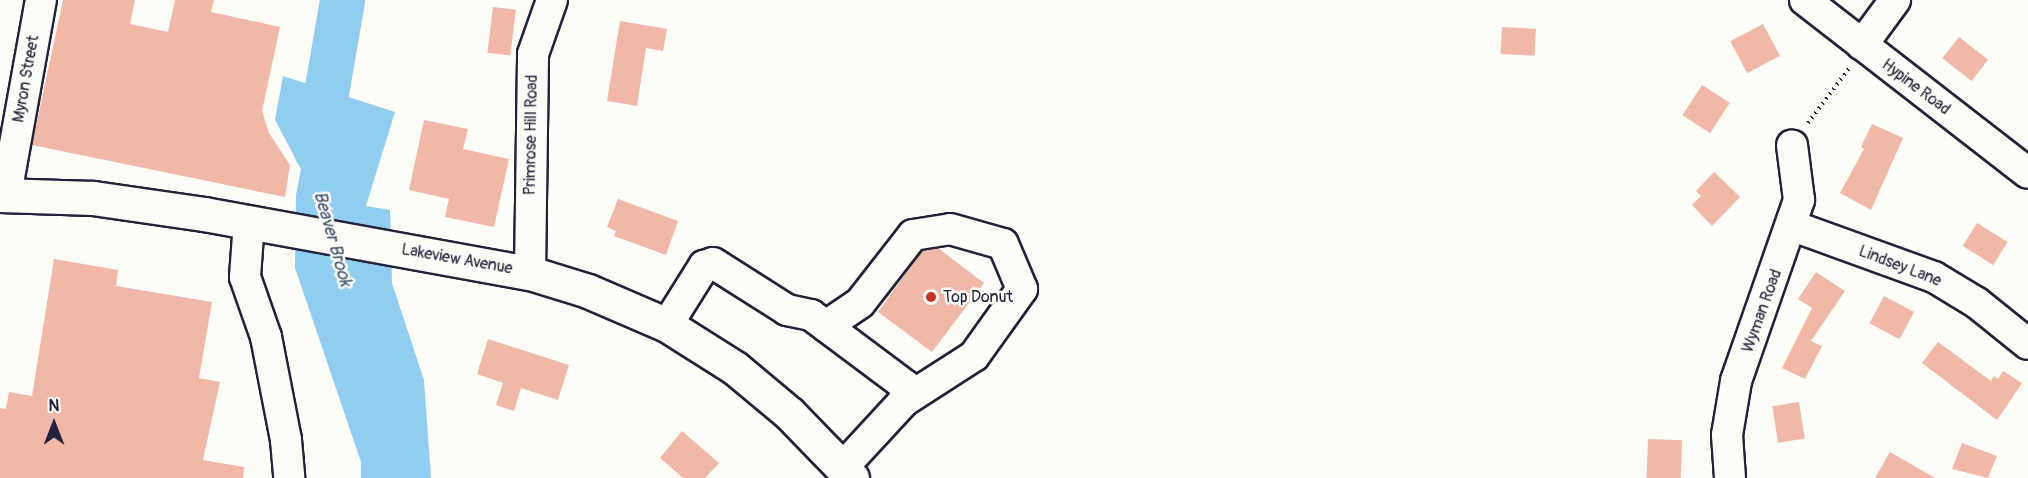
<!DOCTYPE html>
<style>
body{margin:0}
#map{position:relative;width:2028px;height:478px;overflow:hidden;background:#fdfcf7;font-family:Pangolin,sans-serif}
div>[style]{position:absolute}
.water>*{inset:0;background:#90cdf1}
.river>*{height:45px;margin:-22.5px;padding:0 22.5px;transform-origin:22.5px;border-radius:22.5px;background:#90cdf1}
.building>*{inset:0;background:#f1b8a7;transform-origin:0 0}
.path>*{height:4px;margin-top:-2px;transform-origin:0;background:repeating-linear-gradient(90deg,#22223b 0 1.5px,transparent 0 6px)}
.roads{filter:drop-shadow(2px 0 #22223b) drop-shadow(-2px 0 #22223b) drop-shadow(0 2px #22223b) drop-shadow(0 -2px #22223b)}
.minor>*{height:30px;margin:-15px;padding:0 15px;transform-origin:15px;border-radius:15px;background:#fdfcf7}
.major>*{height:33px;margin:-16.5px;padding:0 16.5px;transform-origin:16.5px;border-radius:16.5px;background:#fdfcf7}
.dots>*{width:16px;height:16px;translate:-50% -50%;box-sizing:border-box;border:3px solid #fdfcf7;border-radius:50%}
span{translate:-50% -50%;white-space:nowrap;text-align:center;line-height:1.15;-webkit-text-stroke:5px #fdfcf7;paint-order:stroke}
.street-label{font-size:16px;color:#22223b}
.poi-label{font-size:16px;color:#22223b}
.left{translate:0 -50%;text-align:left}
.water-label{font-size:18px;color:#435572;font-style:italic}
.north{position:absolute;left:24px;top:394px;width:60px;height:60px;-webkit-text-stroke:4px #fdfcf7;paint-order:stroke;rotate:0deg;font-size:16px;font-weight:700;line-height:24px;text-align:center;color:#22223b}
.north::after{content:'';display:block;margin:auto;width:21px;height:27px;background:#22223b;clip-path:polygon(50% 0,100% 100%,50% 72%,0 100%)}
</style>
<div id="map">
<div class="water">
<i style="clip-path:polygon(283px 76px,395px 112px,366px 206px,390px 210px,392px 283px,424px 380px,431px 478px,361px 478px,361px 462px,295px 268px,296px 195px,301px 169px,275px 120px)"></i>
</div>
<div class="river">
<i style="left:316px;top:151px;width:153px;rotate:-80.2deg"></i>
</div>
<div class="building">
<i style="clip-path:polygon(63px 0,135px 0,130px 24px,168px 32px,175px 0,214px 0,211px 12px,280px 27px,262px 111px,269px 133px,290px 165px,285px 197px,32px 145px)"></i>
<i style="left:493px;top:7px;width:23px;height:46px;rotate:7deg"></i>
<i style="clip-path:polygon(620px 21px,667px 29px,663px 51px,646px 48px,637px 106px,607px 101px)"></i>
<i style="left:1763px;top:24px;width:36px;height:37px;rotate:62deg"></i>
<i style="left:1502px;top:27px;width:34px;height:27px;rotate:3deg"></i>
<i style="left:1959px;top:37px;width:37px;height:27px;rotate:38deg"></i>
<i style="left:1702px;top:85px;width:33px;height:36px;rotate:33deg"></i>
<i style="clip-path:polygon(424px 120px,468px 129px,463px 149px,509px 159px,494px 227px,445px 217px,449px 199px,409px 190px)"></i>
<i style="clip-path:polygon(1872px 124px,1903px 138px,1871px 210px,1840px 193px,1864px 149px,1861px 147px)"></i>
<i style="clip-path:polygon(1714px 172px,1740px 197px,1712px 226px,1692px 205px,1701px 196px,1696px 191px)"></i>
<i style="clip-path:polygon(618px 199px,678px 221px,666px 255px,614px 236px,616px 231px,607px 227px)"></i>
<i style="left:1977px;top:223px;width:36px;height:27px;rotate:32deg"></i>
<i style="clip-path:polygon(938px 248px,984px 283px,932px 352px,878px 312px,922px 251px)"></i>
<i style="clip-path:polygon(54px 259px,118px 270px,116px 286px,212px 302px,199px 378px,220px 382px,203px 460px,244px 467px,243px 478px,0 478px,0 408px,6px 409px,9px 392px,32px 396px)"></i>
<i style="clip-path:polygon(1816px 272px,1845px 291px,1811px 341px,1822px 346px,1805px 379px,1782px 368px,1812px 308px,1798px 299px)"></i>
<i style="left:1884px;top:296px;width:34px;height:31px;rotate:28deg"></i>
<i style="clip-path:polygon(488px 339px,569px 365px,558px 400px,521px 388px,514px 411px,496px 405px,503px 383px,477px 374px)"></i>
<i style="clip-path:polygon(1938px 342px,1991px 381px,1994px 376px,1998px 379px,2003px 371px,2022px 383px,1997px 420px,1922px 363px)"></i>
<i style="left:1799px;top:402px;width:37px;height:27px;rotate:81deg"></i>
<i style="clip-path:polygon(682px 431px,719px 463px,705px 478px,683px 478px,660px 458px)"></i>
<i style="left:1648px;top:439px;width:34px;height:39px;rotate:2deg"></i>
<i style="clip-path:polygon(1962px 443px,1997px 456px,1988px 478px,1952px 469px)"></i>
<i style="clip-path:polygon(1890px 452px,1935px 478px,1875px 478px)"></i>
</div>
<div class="path">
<i style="left:1808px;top:123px;width:70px;rotate:-53.1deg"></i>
</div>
<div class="roads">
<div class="minor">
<i style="left:1805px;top:0;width:282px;rotate:37.8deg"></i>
<i style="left:1862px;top:45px;width:56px;rotate:-53.7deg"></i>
<i style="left:6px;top:194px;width:197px;rotate:-79.8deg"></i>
<i style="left:249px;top:222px;width:55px;rotate:94.2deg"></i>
<i style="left:245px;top:277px;width:64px;rotate:70.7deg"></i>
<i style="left:266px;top:337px;width:105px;rotate:79deg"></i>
<i style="left:286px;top:440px;width:38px;rotate:85deg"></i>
<i style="left:1793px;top:226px;width:150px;rotate:19.9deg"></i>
<i style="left:1934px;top:277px;width:50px;rotate:31.2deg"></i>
<i style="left:1977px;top:303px;width:65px;rotate:38.8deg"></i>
<i style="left:530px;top:273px;width:219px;rotate:-89.2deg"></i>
<i style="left:533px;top:54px;width:57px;rotate:-70.6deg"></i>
<i style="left:667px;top:325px;width:70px;rotate:-57.9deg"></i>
<i style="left:704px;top:266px;width:9px;rotate:-18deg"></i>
<i style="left:713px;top:263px;width:88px;rotate:32.4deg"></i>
<i style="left:787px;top:310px;width:25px;rotate:12deg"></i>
<i style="left:811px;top:315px;width:119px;rotate:36.8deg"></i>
<i style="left:906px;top:386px;width:15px;rotate:98deg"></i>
<i style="left:904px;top:401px;width:90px;rotate:132.7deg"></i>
<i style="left:826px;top:326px;width:41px;rotate:-34.1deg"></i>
<i style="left:860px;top:303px;width:86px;rotate:-52.1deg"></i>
<i style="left:913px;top:235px;width:37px;rotate:-9deg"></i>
<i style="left:950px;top:229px;width:55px;rotate:15.8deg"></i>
<i style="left:1003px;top:244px;width:49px;rotate:67.1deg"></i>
<i style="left:1022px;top:289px;width:82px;rotate:125.6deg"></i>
<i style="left:974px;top:356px;width:83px;rotate:147.3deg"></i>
<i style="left:1730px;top:478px;width:43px;rotate:-94deg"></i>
<i style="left:1727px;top:435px;width:55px;rotate:-80.5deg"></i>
<i style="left:1736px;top:381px;width:192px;rotate:-70.8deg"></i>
<i style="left:1799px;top:200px;width:55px;rotate:-97.3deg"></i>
</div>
<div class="major">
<i style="left:0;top:195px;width:93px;rotate:1.8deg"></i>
<i style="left:93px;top:198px;width:112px;rotate:8.2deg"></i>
<i style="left:204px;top:214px;width:331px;rotate:10.3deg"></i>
<i style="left:530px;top:273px;width:61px;rotate:17.2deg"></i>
<i style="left:588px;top:291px;width:86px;rotate:23.3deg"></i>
<i style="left:667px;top:325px;width:80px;rotate:32.3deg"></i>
<i style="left:735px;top:368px;width:72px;rotate:39.9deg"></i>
<i style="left:790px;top:414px;width:89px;rotate:45.9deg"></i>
</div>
</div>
<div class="dots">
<i style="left:931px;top:297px;background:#c8321e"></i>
</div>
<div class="street-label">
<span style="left:26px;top:79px;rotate:-80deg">Myron Street</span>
<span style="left:1916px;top:87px;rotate:37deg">Hypine Road</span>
<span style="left:531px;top:135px;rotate:-89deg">Primrose Hill Road</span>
<span style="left:457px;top:259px;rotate:10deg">Lakeview Avenue</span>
<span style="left:1900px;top:266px;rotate:21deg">Lindsey Lane</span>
<span style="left:1762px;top:311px;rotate:-70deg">Wyman Road</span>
</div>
<div class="poi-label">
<span class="left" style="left:943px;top:297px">Top Donut</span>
</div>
<div class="water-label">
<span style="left:332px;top:239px;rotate:74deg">Beaver Brook</span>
</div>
<div class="north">N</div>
</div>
